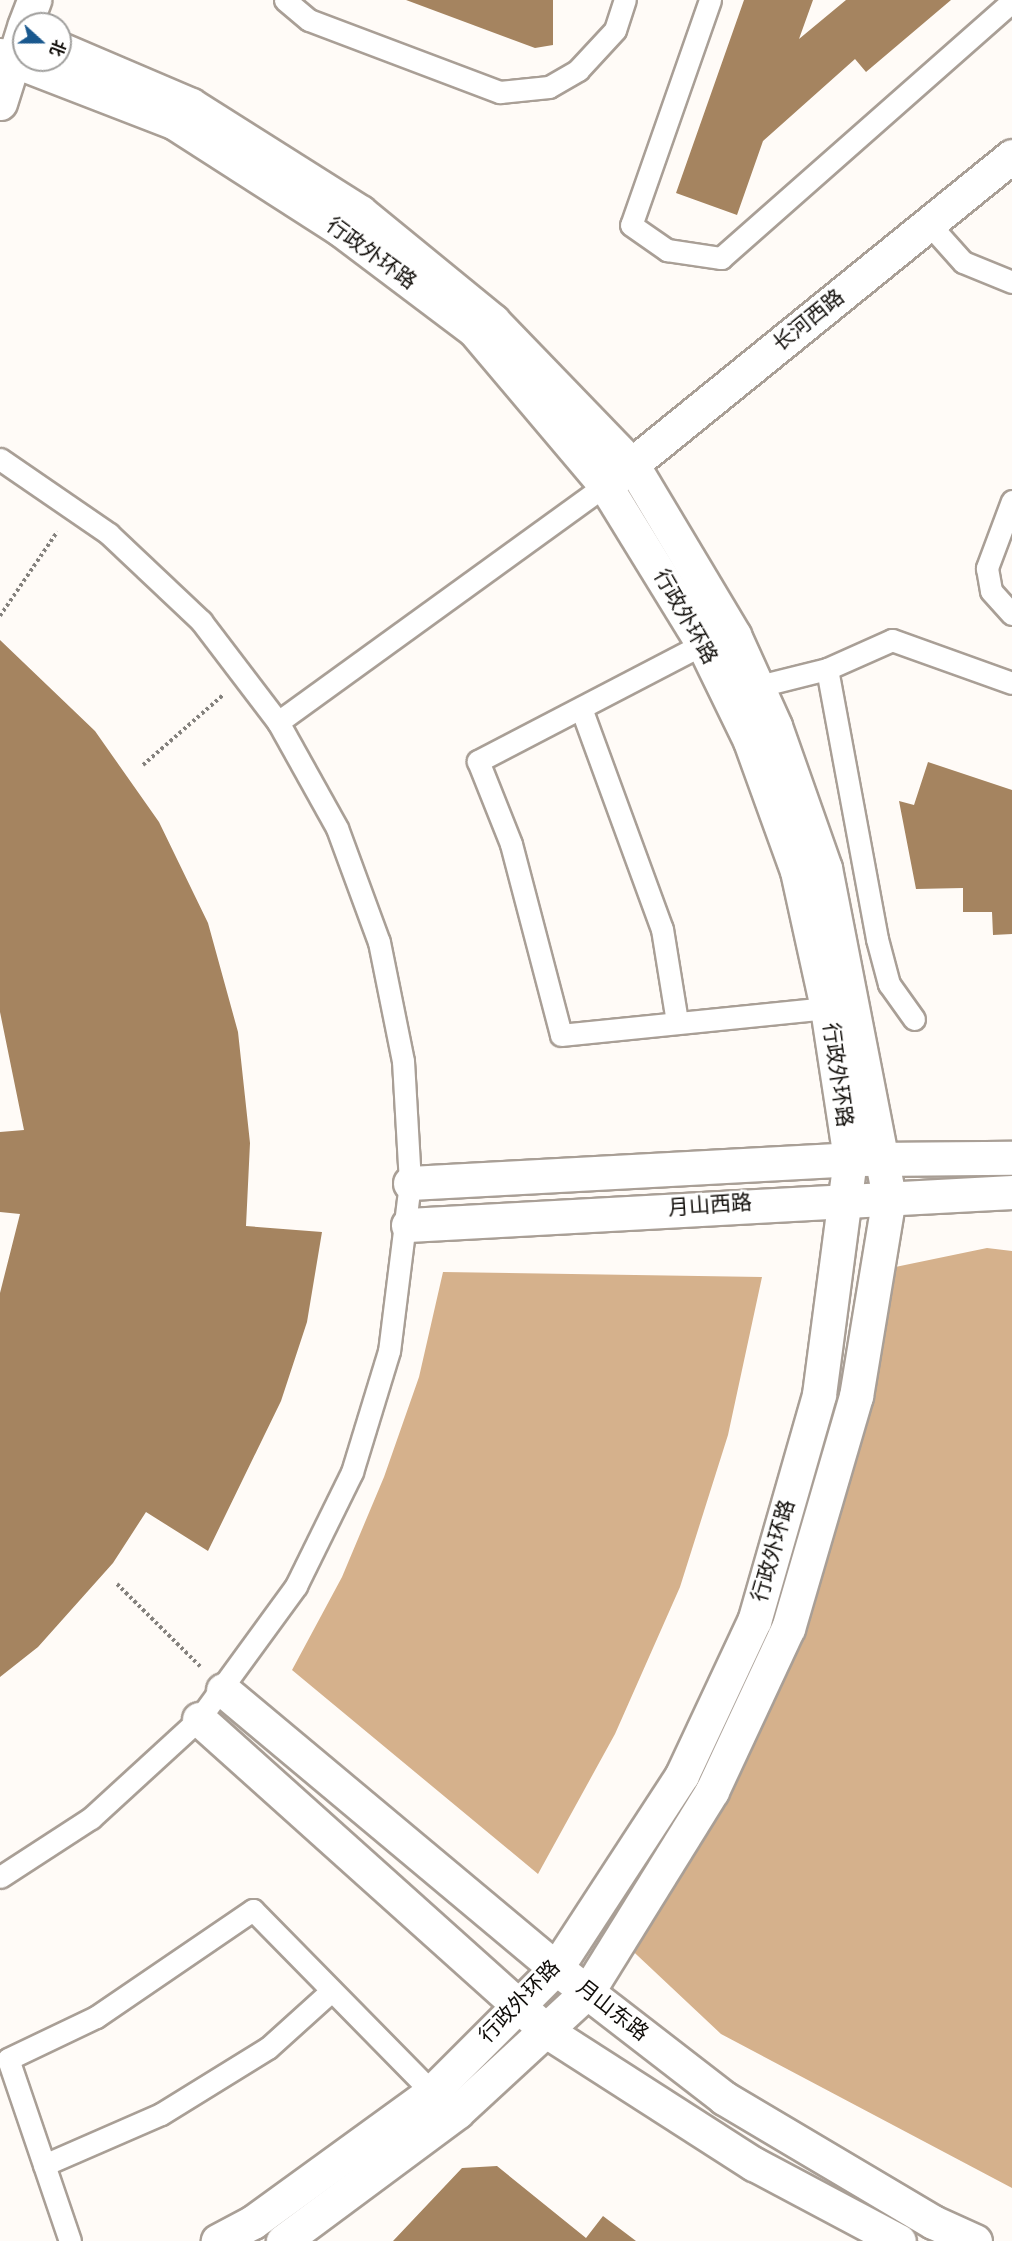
<!DOCTYPE html>
<meta charset="utf-8">
<style>
body{margin:0}
#map{position:relative;width:1012px;height:2241px;overflow:hidden;background:#fffbf7;font-family:Spectral,"Noto Sans SC",serif}
div>[style]{position:absolute}
.forest>*{inset:0;background:#d5b18c}
.building>*{inset:0;background:#a58460}
.path>*{height:4px;margin-top:-2px;transform-origin:0;background:repeating-linear-gradient(90deg,#84817d 0 3px,transparent 0 6px)}
.roads{filter:drop-shadow(2px 0 #a99f96) drop-shadow(-2px 0 #a99f96) drop-shadow(0 2px #a99f96) drop-shadow(0 -2px #a99f96)}
.service>*{height:21px;margin:-10.5px;padding:0 10.5px;transform-origin:10.5px;border-radius:10.5px;background:#fff}
.minor>*{height:33px;margin:-16.5px;padding:0 16.5px;transform-origin:16.5px;border-radius:16.5px;background:#fff}
span{translate:-50% -50%;white-space:nowrap;text-align:center;line-height:1.15;-webkit-text-stroke:5px #fff;paint-order:stroke}
.street-label{font-size:21px;color:#110e0a}
.north{position:absolute;left:12px;top:12px;width:60px;height:60px;box-sizing:border-box;background:#fff;border:2px solid #a09f9d;border-radius:50%;rotate:111deg;font-size:16px;font-weight:700;line-height:24px;text-align:center;color:#110e0a}
.north::after{content:'';display:block;margin:auto;width:21px;height:27px;background:#19588e;clip-path:polygon(50% 0,100% 100%,50% 72%,0 100%)}
</style>
<div id="map">
<div class="forest">
<i style="clip-path:polygon(987px 1248px,1012px 1251px,1012px 2188px,721px 2034px,621px 1940px,788px 1628px,876px 1271px)"></i>
<i style="clip-path:polygon(443px 1272px,762px 1277px,728px 1435px,680px 1587px,615px 1734px,538px 1874px,292px 1670px,342px 1577px,384px 1477px,419px 1377px)"></i>
</div>
<div class="building">
<i style="clip-path:polygon(406px 0,553px 0,553px 45px,535px 48px)"></i>
<i style="clip-path:polygon(744px 0,813px 0,799px 39px,846px 0,951px 0,866px 72px,855px 59px,763px 141px,737px 215px,676px 193px)"></i>
<i style="clip-path:polygon(0 640px,95px 731px,159px 822px,208px 923px,238px 1032px,250px 1143px,246px 1226px,322px 1232px,307px 1322px,281px 1401px,208px 1551px,146px 1512px,113px 1563px,38px 1647px,0 1677px,0 1293px,20px 1214px,0 1212px,0 1132px,24px 1130px,0 1012px)"></i>
<i style="clip-path:polygon(928px 762px,1012px 790px,1012px 934px,993px 935px,992px 912px,963px 912px,963px 888px,916px 889px,899px 801px,914px 805px)"></i>
<i style="clip-path:polygon(497px 2166px,586px 2238px,603px 2216px,636px 2241px,393px 2241px,462px 2168px)"></i>
</div>
<div class="path">
<i style="left:0;top:616px;width:102px;rotate:-55.8deg"></i>
<i style="left:143px;top:765px;width:106px;rotate:-41.2deg"></i>
<i style="left:117px;top:1584px;width:117px;rotate:44.7deg"></i>
</div>
<div class="roads">
<div class="service">
<i style="left:285px;top:0;width:31px;rotate:40deg"></i>
<i style="left:309px;top:20px;width:204px;rotate:20.7deg"></i>
<i style="left:500px;top:92px;width:49px;rotate:-5.8deg"></i>
<i style="left:549px;top:87px;width:34px;rotate:-30deg"></i>
<i style="left:578px;top:70px;width:54px;rotate:-47.2deg"></i>
<i style="left:615px;top:30px;width:32px;rotate:-72deg"></i>
<i style="left:710px;top:0;width:238px;rotate:109.3deg"></i>
<i style="left:631px;top:225px;width:44px;rotate:34.8deg"></i>
<i style="left:667px;top:250px;width:55px;rotate:8.4deg"></i>
<i style="left:721px;top:258px;width:388px;rotate:-41.4deg"></i>
<i style="left:929px;top:224px;width:51px;rotate:48.2deg"></i>
<i style="left:963px;top:262px;width:53px;rotate:22.2deg"></i>
<i style="left:0;top:459px;width:132px;rotate:34.5deg"></i>
<i style="left:109px;top:534px;width:127px;rotate:43.4deg"></i>
<i style="left:201px;top:621px;width:127px;rotate:52.7deg"></i>
<i style="left:278px;top:722px;width:121px;rotate:60.9deg"></i>
<i style="left:337px;top:828px;width:121px;rotate:69.8deg"></i>
<i style="left:379px;top:942px;width:121px;rotate:78.6deg"></i>
<i style="left:403px;top:1061px;width:122px;rotate:86.7deg"></i>
<i style="left:410px;top:1183px;width:169px;rotate:97.1deg"></i>
<i style="left:389px;top:1351px;width:127px;rotate:107deg"></i>
<i style="left:352px;top:1472px;width:127px;rotate:116.2deg"></i>
<i style="left:296px;top:1586px;width:165px;rotate:126.1deg"></i>
<i style="left:199px;top:1719px;width:147px;rotate:137.5deg"></i>
<i style="left:91px;top:1818px;width:108px;rotate:147deg"></i>
<i style="left:1012px;top:501px;width:72px;rotate:110.5deg"></i>
<i style="left:987px;top:568px;width:23px;rotate:80deg"></i>
<i style="left:991px;top:591px;width:31px;rotate:48deg"></i>
<i style="left:703px;top:644px;width:254px;rotate:152.5deg"></i>
<i style="left:478px;top:761px;width:89px;rotate:68.3deg"></i>
<i style="left:511px;top:844px;width:197px;rotate:75.3deg"></i>
<i style="left:561px;top:1035px;width:267px;rotate:-5.8deg"></i>
<i style="left:827px;top:669px;width:275px;rotate:79.5deg"></i>
<i style="left:877px;top:939px;width:47px;rotate:75.1deg"></i>
<i style="left:889px;top:984px;width:43px;rotate:54.5deg"></i>
<i style="left:747px;top:689px;width:82px;rotate:-14deg"></i>
<i style="left:827px;top:669px;width:71px;rotate:-24deg"></i>
<i style="left:892px;top:640px;width:127px;rotate:19.7deg"></i>
<i style="left:581px;top:708px;width:235px;rotate:69.9deg"></i>
<i style="left:662px;top:929px;width:94px;rotate:80.8deg"></i>
<i style="left:278px;top:722px;width:404px;rotate:-35.9deg"></i>
<i style="left:44px;top:2165px;width:128px;rotate:-23.6deg"></i>
<i style="left:161px;top:2114px;width:126px;rotate:-31.7deg"></i>
<i style="left:268px;top:2048px;width:84px;rotate:-42.1deg"></i>
<i style="left:70px;top:2241px;width:192px;rotate:-108.8deg"></i>
<i style="left:8px;top:2059px;width:98px;rotate:-25.5deg"></i>
<i style="left:96px;top:2017px;width:190px;rotate:-34.3deg"></i>
<i style="left:253px;top:1910px;width:255px;rotate:45.5deg"></i>
</div>
<div class="minor">
<i style="left:25px;top:24px;width:26px;rotate:-69deg"></i>
<i style="left:60px;top:49px;width:142px;rotate:23.1deg"></i>
<i style="left:191px;top:105px;width:200px;rotate:32.3deg"></i>
<i style="left:360px;top:212px;width:172px;rotate:39.3deg"></i>
<i style="left:493px;top:321px;width:202px;rotate:46deg"></i>
<i style="left:633px;top:466px;width:197px;rotate:59.1deg"></i>
<i style="left:734px;top:635px;width:100px;rotate:65.7deg"></i>
<i style="left:775px;top:726px;width:151px;rotate:70.6deg"></i>
<i style="left:825px;top:868px;width:335px;rotate:79deg"></i>
<i style="left:889px;top:1197px;width:202px;rotate:99.4deg"></i>
<i style="left:856px;top:1396px;width:242px;rotate:106.3deg"></i>
<i style="left:788px;top:1628px;width:180px;rotate:115deg"></i>
<i style="left:712px;top:1791px;width:235px;rotate:121.8deg"></i>
<i style="left:588px;top:1991px;width:178px;rotate:137.3deg"></i>
<i style="left:457px;top:2112px;width:217px;rotate:143.4deg"></i>
<i style="left:0;top:55px;width:188px;rotate:21.2deg"></i>
<i style="left:175px;top:123px;width:196px;rotate:32.7deg"></i>
<i style="left:340px;top:229px;width:168px;rotate:37deg"></i>
<i style="left:474px;top:330px;width:203px;rotate:49.8deg"></i>
<i style="left:605px;top:485px;width:187px;rotate:58.4deg"></i>
<i style="left:703px;top:644px;width:108px;rotate:64.1deg"></i>
<i style="left:750px;top:741px;width:138px;rotate:70.1deg"></i>
<i style="left:797px;top:871px;width:140px;rotate:77.6deg"></i>
<i style="left:827px;top:1008px;width:153px;rotate:81.3deg"></i>
<i style="left:850px;top:1159px;width:238px;rotate:97.5deg"></i>
<i style="left:819px;top:1395px;width:235px;rotate:106deg"></i>
<i style="left:754px;top:1621px;width:170px;rotate:115.1deg"></i>
<i style="left:682px;top:1775px;width:230px;rotate:123.1deg"></i>
<i style="left:556px;top:1968px;width:175px;rotate:135deg"></i>
<i style="left:432px;top:2092px;width:221px;rotate:144deg"></i>
<i style="left:253px;top:2222px;width:40px;rotate:152deg"></i>
<i style="left:0;top:103px;width:80px;rotate:-72.5deg"></i>
<i style="left:615px;top:478px;width:511px;rotate:-39.04deg"></i>
<i style="left:410px;top:1183px;width:441px;rotate:-3.1deg"></i>
<i style="left:850px;top:1159px;width:162px;rotate:-0.4deg"></i>
<i style="left:408px;top:1225px;width:605px;rotate:-3.13deg"></i>
<i style="left:223px;top:1690px;width:434px;rotate:39.9deg"></i>
<i style="left:556px;top:1968px;width:212px;rotate:37.7deg"></i>
<i style="left:724px;top:2098px;width:243px;rotate:30.7deg"></i>
<i style="left:933px;top:2222px;width:46px;rotate:24.3deg"></i>
<i style="left:199px;top:1719px;width:469px;rotate:41.9deg"></i>
<i style="left:548px;top:2032px;width:245px;rotate:32.7deg"></i>
<i style="left:754px;top:2164px;width:164px;rotate:28deg"></i>
</div>
</div>
<div class="street-label">
<span style="left:371px;top:254px;rotate:36deg">行政外环路</span>
<span style="left:809px;top:321px;rotate:-39deg">长河西路</span>
<span style="left:685px;top:617px;rotate:60deg">行政外环路</span>
<span style="left:837px;top:1075px;rotate:82deg">行政外环路</span>
<span style="left:710px;top:1206px;rotate:-4deg">月山西路</span>
<span style="left:774px;top:1551px;rotate:-74deg">行政外环路</span>
<span style="left:520px;top:2002px;rotate:-46deg">行政外环路</span>
<span style="left:612px;top:2011px;rotate:38deg">月山东路</span>
</div>
<div class="north">北</div>
</div>
